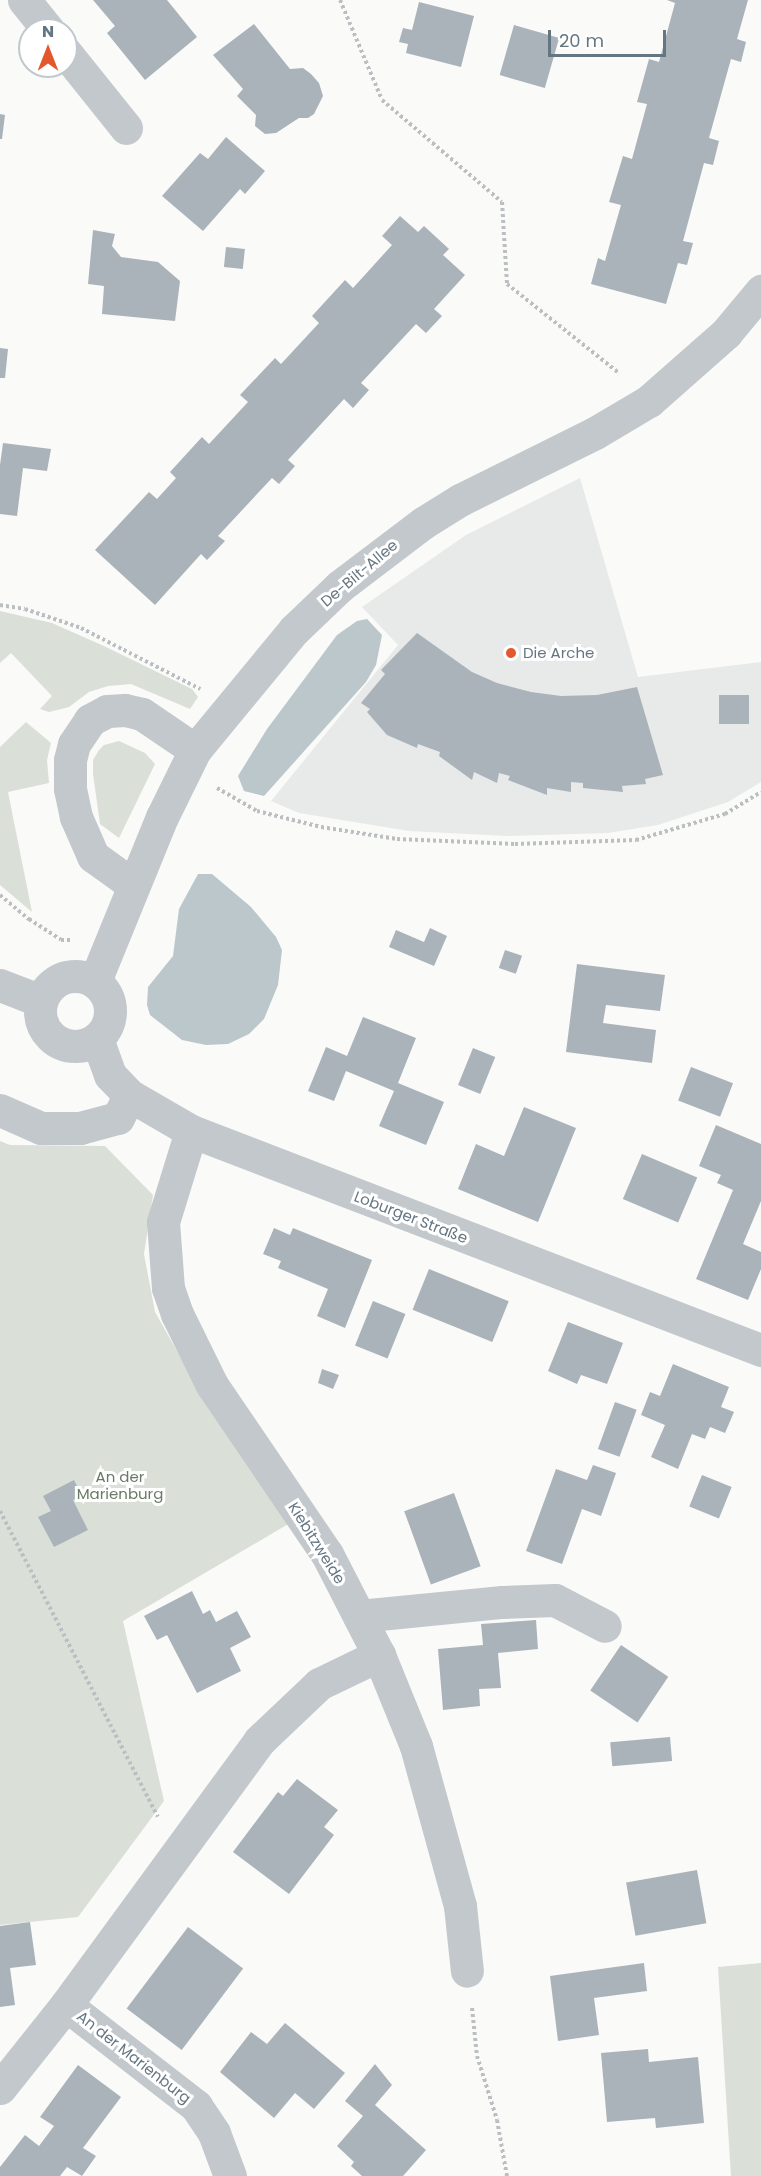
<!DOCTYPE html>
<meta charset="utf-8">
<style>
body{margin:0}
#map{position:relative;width:761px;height:2176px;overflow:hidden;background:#fafaf8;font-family:Poppins,sans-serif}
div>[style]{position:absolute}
.built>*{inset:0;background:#e8e9e9}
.green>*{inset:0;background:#dadfd7}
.water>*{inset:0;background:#bbc7cb}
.building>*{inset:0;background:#aab3b9;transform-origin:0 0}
.path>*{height:4px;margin-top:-2px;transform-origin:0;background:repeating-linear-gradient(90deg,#bbbfc2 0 3px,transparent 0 6px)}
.minor>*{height:33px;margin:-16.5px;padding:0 16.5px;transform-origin:16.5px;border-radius:16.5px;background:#c3c8cc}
.minor>.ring{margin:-16.5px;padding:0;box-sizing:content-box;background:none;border:33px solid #c3c8cc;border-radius:50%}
.dots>*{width:16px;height:16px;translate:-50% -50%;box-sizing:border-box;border:3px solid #fff;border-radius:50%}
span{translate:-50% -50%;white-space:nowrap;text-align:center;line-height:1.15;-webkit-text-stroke:6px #fff;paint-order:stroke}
.street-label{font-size:15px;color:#657683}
.poi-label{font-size:15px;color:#657683}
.left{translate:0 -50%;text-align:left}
.park-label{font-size:15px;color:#687a64}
.north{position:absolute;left:18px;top:18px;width:60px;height:60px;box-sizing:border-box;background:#fff;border:2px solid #c1c8cd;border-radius:50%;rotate:0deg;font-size:16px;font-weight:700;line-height:24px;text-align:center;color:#657683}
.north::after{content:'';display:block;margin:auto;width:21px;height:27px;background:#e4572e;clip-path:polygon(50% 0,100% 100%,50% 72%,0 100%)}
.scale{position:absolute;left:548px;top:30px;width:118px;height:27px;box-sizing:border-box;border:3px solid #657683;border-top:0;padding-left:8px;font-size:18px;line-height:21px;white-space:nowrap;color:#657683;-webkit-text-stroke:4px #fff;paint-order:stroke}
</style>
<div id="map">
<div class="built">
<i style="clip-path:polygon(580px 478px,638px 677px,761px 662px,761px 782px,728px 802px,658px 825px,608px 833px,507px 836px,409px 831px,299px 813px,271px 801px,398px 645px,362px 607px,466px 535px)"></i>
</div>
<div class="green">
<i style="clip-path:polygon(0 611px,52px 623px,106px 647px,192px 689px,198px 697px,190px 709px,131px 684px,108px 686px,89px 692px,69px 707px,49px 712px,40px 709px,52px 696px,11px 653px,0 663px)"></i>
<i style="clip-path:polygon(26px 722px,51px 743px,47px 760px,49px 783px,8px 792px,32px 912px,0 885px,0 747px)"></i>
<i style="clip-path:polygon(119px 741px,145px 753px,155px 764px,119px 838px,100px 824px,93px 774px,93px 760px,99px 750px,104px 745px)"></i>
<i style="clip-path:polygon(0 1141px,10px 1145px,105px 1146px,153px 1195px,144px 1254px,155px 1312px,200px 1392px,290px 1523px,123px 1621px,164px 1801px,78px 1917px,0 1925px)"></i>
<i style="clip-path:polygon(761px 1963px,761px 2176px,731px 2176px,718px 1967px)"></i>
</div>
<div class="water">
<i style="clip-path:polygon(367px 619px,382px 635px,376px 665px,366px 682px,264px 796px,244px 791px,238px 776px,267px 729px,337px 635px,357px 621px)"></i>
<i style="clip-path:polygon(198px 874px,212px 874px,251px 907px,276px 937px,282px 950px,278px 985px,264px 1019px,249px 1034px,228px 1044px,206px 1045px,182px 1040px,150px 1015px,147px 1005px,148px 987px,173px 956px,179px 909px)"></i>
</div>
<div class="building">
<i style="clip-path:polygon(93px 0,167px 0,197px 37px,145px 80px,107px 33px,115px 26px)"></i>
<i style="clip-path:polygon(667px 0,748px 0,737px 39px,746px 42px,741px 62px,731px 59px,709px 138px,719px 141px,713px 165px,704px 163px,683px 241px,693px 243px,687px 265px,678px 263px,666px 304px,591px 284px,598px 258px,605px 261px,621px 205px,609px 202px,623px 156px,632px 159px,647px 104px,637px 102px,649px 59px,659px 62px,675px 3px)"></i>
<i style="clip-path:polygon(419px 2px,474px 16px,461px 67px,406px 53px,408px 44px,399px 42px,403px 28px,412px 30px)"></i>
<i style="clip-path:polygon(254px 24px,290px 69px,303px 68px,311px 74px,319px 83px,323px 96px,314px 114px,308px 118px,299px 118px,276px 133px,265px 134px,255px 126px,256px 115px,237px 96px,243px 89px,213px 55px)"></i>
<i style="left:514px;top:25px;width:47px;height:52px;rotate:16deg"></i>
<i style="clip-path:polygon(0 114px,5px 115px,2px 139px,0 139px)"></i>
<i style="clip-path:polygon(226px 137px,265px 171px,245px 194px,240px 189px,203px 231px,162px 196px,200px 153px,208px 159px)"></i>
<i style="clip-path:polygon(400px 216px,418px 232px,424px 226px,449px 249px,443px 255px,465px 275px,434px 309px,442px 316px,426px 333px,416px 324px,361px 383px,369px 390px,353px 408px,344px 399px,288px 460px,295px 466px,279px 484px,272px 478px,218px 536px,225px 541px,207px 560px,201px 554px,155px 605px,95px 550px,149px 492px,157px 499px,176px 478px,170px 472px,202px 437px,209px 444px,248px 402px,240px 395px,275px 358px,281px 364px,319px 323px,312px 316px,345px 280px,353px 288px,392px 245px,382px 236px)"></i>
<i style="clip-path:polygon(93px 230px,115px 234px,112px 246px,121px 257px,158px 262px,180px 281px,175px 321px,102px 314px,104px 286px,88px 284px)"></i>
<i style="left:226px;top:247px;width:19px;height:20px;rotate:6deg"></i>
<i style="clip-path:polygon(0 348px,8px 349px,5px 378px,0 378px)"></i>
<i style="clip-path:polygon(3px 443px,51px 449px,47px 471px,23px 468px,17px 516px,0 514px,0 465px)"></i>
<i style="clip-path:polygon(417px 633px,472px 672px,497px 683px,531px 692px,561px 696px,597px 695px,637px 687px,663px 775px,645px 779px,646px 784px,622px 786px,623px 792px,583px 788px,583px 783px,571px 782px,571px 792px,547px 788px,547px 795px,508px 780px,510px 776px,499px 773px,497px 783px,474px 772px,472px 780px,439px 756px,440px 752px,418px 744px,417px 748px,387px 735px,367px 712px,370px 709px,361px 703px,385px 674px,381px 670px)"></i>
<i style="left:719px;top:695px;width:30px;height:29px"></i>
<i style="clip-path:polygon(430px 928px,447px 936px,434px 966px,389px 947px,396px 930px,424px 942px)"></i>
<i style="left:505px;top:950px;width:18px;height:19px;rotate:19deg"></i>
<i style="clip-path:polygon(577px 964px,665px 975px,660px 1011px,606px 1005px,603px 1023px,656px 1030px,652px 1063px,566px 1052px)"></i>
<i style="clip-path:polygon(363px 1017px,416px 1038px,398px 1083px,444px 1102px,426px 1145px,379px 1126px,394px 1091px,346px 1071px,334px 1101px,308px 1091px,326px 1047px,347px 1056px)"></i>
<i style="left:473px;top:1048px;width:24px;height:40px;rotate:22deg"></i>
<i style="left:691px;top:1067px;width:45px;height:36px;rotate:21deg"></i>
<i style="clip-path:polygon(524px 1107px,576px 1128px,538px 1222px,458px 1189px,476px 1144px,504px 1156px)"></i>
<i style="clip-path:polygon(716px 1125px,761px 1144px,761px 1201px,743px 1244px,761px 1252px,761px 1269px,748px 1300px,696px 1279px,733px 1190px,717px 1183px,721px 1175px,699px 1166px)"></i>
<i style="left:642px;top:1154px;width:60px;height:49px;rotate:23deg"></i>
<i style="clip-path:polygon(274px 1228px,290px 1235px,293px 1228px,372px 1260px,345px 1328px,317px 1316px,328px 1289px,278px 1268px,281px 1261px,263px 1254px)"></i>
<i style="left:429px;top:1269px;width:86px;height:44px;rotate:22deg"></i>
<i style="left:373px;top:1301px;width:35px;height:48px;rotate:22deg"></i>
<i style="clip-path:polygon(568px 1322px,623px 1343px,607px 1384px,581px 1375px,577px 1384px,548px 1371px)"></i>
<i style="clip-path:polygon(673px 1364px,729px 1387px,721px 1407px,734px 1412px,725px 1433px,710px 1427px,705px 1439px,692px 1434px,678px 1469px,651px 1457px,665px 1425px,641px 1415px,650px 1392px,660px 1396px)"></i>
<i style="clip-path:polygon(322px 1369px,339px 1375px,333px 1389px,318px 1383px)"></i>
<i style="left:615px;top:1402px;width:23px;height:50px;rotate:20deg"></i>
<i style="clip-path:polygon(593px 1465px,616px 1473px,601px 1516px,582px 1509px,562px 1564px,526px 1551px,556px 1469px,587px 1480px)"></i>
<i style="left:702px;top:1475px;width:32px;height:34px;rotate:22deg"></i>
<i style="clip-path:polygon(74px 1480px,82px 1496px,73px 1500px,88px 1530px,54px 1547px,38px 1517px,51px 1511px,43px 1496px)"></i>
<i style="left:454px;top:1493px;width:78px;height:53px;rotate:70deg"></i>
<i style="clip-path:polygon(192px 1591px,203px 1614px,210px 1610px,216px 1622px,237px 1611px,251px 1637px,230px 1648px,241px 1671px,197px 1693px,167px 1635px,157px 1640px,144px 1616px)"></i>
<i style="clip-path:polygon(536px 1620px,538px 1649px,498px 1653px,501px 1688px,479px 1689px,480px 1706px,443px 1710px,438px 1649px,483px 1645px,481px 1624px)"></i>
<i style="left:621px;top:1645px;width:57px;height:55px;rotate:34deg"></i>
<i style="left:670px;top:1737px;width:24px;height:60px;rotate:85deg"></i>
<i style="clip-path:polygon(297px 1779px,338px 1810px,324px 1827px,334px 1835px,289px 1894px,233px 1852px,278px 1792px,283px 1796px)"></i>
<i style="left:697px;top:1870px;width:54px;height:72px;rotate:80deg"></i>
<i style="clip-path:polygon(30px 1922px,36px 1965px,10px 1968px,15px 2005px,0 2007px,0 1926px)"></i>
<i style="left:188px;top:1927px;width:69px;height:102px;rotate:37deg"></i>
<i style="clip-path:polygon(644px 1963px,647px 1991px,594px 1998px,599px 2035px,558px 2041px,550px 1976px)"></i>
<i style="clip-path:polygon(285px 2023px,345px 2073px,314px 2109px,295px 2093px,274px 2118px,220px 2072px,251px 2032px,267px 2044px)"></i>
<i style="clip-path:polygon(648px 2049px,649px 2062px,698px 2057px,704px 2123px,656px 2128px,655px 2118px,607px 2122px,601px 2053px)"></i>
<i style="clip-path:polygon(375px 2064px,392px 2085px,375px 2105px,426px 2150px,403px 2176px,362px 2176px,351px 2166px,354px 2162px,337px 2146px,363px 2116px,345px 2101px)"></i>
<i style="clip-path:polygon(78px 2065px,121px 2097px,83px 2148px,96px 2156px,82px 2176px,67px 2167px,60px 2176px,0 2176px,0 2167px,25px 2135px,39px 2146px,54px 2126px,40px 2117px)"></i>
</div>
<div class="path">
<i style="left:340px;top:0;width:108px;rotate:67.2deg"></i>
<i style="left:382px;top:100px;width:157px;rotate:40.4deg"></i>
<i style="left:502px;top:202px;width:82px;rotate:86.5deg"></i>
<i style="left:507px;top:284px;width:144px;rotate:38.5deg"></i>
<i style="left:0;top:605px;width:25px;rotate:9deg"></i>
<i style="left:25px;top:609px;width:59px;rotate:18.7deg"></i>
<i style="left:81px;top:628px;width:134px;rotate:27.1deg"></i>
<i style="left:217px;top:788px;width:46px;rotate:29.9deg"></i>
<i style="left:257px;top:811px;width:66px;rotate:14deg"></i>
<i style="left:321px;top:827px;width:77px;rotate:9deg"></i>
<i style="left:397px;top:839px;width:118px;rotate:2.4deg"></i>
<i style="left:515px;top:844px;width:121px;rotate:-1.9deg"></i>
<i style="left:636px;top:840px;width:93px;rotate:-16.3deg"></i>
<i style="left:725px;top:814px;width:42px;rotate:-31.4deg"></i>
<i style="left:0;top:895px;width:38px;rotate:40deg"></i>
<i style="left:29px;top:919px;width:38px;rotate:33deg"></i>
<i style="left:61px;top:940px;width:10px"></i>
<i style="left:0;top:1511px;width:344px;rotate:62.7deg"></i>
<i style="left:472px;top:2008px;width:48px;rotate:84.1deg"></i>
<i style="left:477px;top:2056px;width:67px;rotate:72.6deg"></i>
<i style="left:497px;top:2120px;width:57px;rotate:79.9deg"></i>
</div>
<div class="minor">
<i style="left:24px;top:0;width:38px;rotate:51deg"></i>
<i style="left:66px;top:53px;width:96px;rotate:51.3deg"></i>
<i style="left:133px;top:885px;width:49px;rotate:-144.1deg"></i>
<i style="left:93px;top:856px;width:43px;rotate:-113.6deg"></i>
<i style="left:76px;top:817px;width:29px;rotate:-102deg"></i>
<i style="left:70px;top:789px;width:29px;rotate:-90deg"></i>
<i style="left:70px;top:760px;width:16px;rotate:-76deg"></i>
<i style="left:74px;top:744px;width:29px;rotate:-56deg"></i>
<i style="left:90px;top:720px;width:19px;rotate:-28deg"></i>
<i style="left:107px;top:711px;width:18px;rotate:-3deg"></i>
<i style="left:125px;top:710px;width:17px;rotate:13deg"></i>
<i style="left:142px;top:714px;width:64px;rotate:34.2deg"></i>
<i class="ring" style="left:40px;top:976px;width:37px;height:37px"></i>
<i style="left:95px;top:981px;width:177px;rotate:-67.8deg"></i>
<i style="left:162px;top:817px;width:75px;rotate:-63.8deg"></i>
<i style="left:195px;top:750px;width:156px;rotate:-50.5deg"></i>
<i style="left:294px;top:630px;width:64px;rotate:-43.7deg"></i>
<i style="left:340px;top:586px;width:104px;rotate:-37.2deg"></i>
<i style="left:423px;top:523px;width:44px;rotate:-31.9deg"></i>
<i style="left:460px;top:500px;width:151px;rotate:-26.4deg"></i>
<i style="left:595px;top:433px;width:63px;rotate:-30.7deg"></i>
<i style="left:649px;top:401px;width:103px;rotate:-41.4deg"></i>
<i style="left:726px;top:333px;width:55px;rotate:-50.2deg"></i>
<i style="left:0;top:985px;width:44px;rotate:21.3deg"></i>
<i style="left:97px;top:1039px;width:38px;rotate:70deg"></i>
<i style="left:110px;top:1075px;width:28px;rotate:46deg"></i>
<i style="left:129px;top:1095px;width:72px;rotate:30.1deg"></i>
<i style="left:191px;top:1131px;width:611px;rotate:21.02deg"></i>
<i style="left:0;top:1110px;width:45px;rotate:23.7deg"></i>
<i style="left:41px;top:1128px;width:39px"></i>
<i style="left:80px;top:1128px;width:39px;rotate:-15deg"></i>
<i style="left:118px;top:1118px;width:25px;rotate:-64deg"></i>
<i style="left:191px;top:1131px;width:95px;rotate:107.1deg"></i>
<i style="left:163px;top:1222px;width:66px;rotate:85.7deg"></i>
<i style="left:168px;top:1288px;width:28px;rotate:71deg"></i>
<i style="left:177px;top:1314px;width:79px;rotate:63.8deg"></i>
<i style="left:212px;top:1385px;width:204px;rotate:55.8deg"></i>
<i style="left:327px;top:1554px;width:114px;rotate:62.8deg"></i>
<i style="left:379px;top:1655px;width:98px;rotate:67.9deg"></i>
<i style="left:416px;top:1746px;width:166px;rotate:74.6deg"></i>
<i style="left:460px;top:1906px;width:65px;rotate:83.9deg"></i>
<i style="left:359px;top:1616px;width:144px;rotate:-5.6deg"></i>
<i style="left:502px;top:1602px;width:53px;rotate:-2.2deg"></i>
<i style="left:555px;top:1600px;width:56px;rotate:27.5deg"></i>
<i style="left:66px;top:2005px;width:165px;rotate:37.8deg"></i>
<i style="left:196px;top:2106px;width:32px;rotate:56deg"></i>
<i style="left:214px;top:2133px;width:46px;rotate:69.6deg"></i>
<i style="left:0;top:2088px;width:106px;rotate:-51.5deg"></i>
<i style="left:66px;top:2005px;width:327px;rotate:-53.8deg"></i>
<i style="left:259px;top:1741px;width:83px;rotate:-43.5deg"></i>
<i style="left:319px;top:1684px;width:67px;rotate:-25.8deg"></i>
</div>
<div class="dots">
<i style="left:511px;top:653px;background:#e4572e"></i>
</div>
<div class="street-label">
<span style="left:359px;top:573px;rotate:-40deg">De-Bilt-Allee</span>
<span style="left:411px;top:1217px;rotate:21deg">Loburger Straße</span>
<span style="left:317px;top:1543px;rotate:58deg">Kiebitzweide</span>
<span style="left:134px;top:2057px;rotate:38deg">An der Marienburg</span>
</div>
<div class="poi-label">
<span class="left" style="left:523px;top:653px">Die Arche</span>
</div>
<div class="park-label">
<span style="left:120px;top:1485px">An der<br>Marienburg</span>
</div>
<div class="north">N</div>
<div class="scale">20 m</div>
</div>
